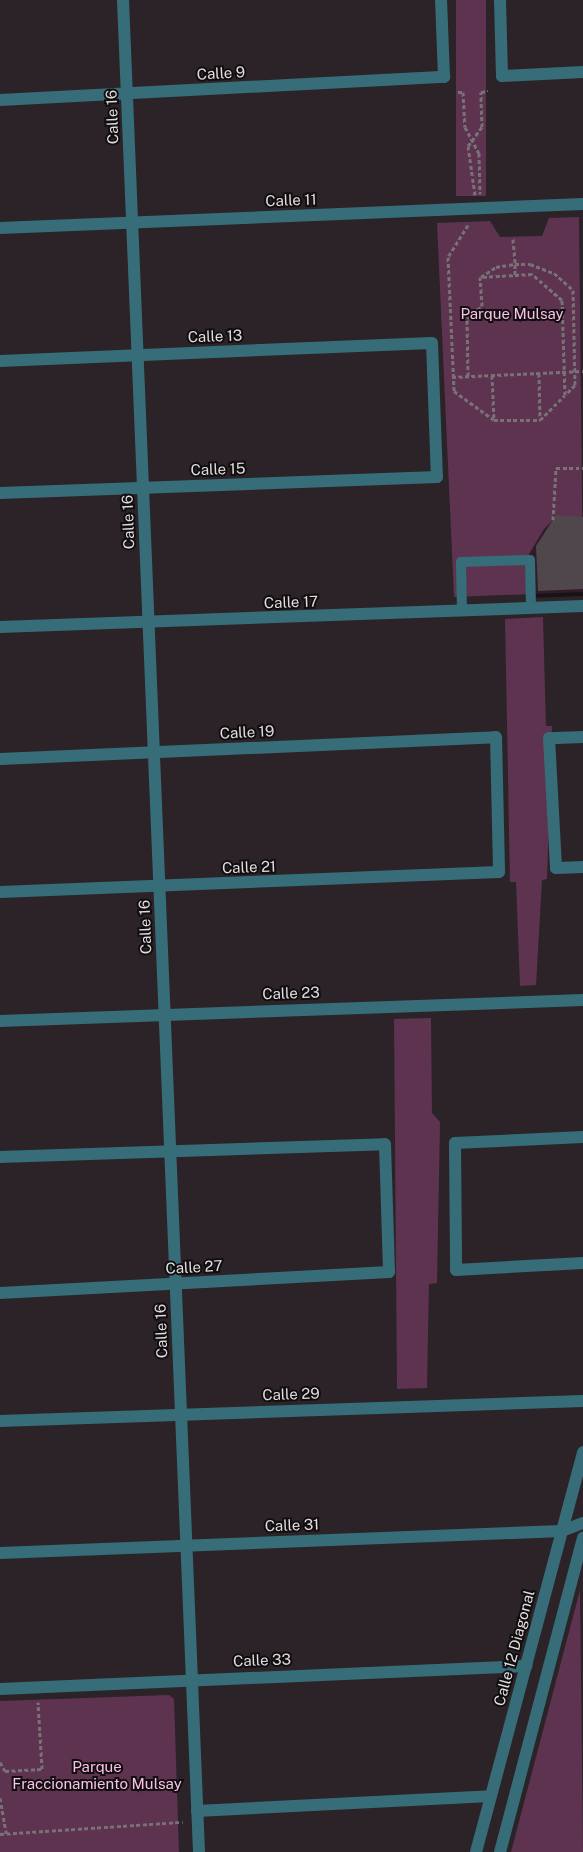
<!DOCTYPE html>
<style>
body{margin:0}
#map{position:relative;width:583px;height:1852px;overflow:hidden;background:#2b2328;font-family:"Public Sans",sans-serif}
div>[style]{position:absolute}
.green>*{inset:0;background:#5d3350;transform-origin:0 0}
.shadow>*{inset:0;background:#0007}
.building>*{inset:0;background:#50474c}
.path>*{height:3px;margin-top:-1.5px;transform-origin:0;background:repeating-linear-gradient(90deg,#787276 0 4px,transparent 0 6.5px)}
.service>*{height:10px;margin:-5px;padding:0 5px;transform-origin:5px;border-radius:5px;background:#376d79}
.minor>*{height:12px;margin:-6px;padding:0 6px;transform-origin:6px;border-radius:6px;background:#376d79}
.tertiary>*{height:12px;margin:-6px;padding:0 6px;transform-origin:6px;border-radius:6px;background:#376d79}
span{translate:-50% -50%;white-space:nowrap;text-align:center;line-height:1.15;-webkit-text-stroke:4px #110e10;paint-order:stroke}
.street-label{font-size:15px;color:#e1dcdf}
.park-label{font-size:15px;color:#fbc0e7}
</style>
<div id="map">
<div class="green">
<i style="left:456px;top:0;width:30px;height:196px"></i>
<i style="clip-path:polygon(579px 217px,583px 592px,454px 597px,437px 223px,490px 221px,500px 237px,542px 236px,549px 218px)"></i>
<i style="clip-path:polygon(543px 617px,546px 726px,552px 726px,547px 879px,542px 880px,536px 985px,520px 986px,516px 882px,510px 882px,505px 619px)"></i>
<i style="clip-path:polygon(431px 1018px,432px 1113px,440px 1122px,437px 1283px,429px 1284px,427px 1388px,397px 1389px,394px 1019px)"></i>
<i style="clip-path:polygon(580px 1590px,583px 1852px,511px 1852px)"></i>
<i style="clip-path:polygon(169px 1695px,174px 1699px,179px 1852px,0 1852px,0 1701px)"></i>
</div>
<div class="shadow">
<i style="clip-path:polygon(557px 516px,583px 518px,583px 596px,531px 598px,529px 554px,544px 529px)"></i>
</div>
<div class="building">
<i style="clip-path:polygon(556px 515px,583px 517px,583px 589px,538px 591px,536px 546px)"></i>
</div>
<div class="path">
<i style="left:458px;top:92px;width:5px"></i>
<i style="left:463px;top:92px;width:35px;rotate:87deg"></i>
<i style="left:465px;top:127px;width:30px;rotate:62deg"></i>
<i style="left:479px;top:153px;width:41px;rotate:88.6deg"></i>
<i style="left:475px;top:195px;width:49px;rotate:-98.1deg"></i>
<i style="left:468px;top:146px;width:24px;rotate:-54deg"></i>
<i style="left:482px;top:127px;width:35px;rotate:-92deg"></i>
<i style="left:481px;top:92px;width:7px;rotate:-8deg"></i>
<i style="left:468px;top:225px;width:38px;rotate:122deg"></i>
<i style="left:448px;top:257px;width:134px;rotate:87.4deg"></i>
<i style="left:454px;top:391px;width:49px;rotate:35.9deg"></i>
<i style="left:494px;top:420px;width:46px"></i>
<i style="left:540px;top:420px;width:35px;rotate:-45deg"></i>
<i style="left:565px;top:395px;width:95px;rotate:-91.8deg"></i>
<i style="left:562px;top:300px;width:40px;rotate:-139deg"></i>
<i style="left:532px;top:274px;width:52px;rotate:176.7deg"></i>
<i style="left:513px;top:239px;width:25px;rotate:85deg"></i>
<i style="left:515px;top:264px;width:15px"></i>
<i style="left:530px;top:264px;width:26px;rotate:21deg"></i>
<i style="left:554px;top:273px;width:25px;rotate:42deg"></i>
<i style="left:573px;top:290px;width:95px;rotate:88.8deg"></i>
<i style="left:575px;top:385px;width:13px;rotate:135deg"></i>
<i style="left:481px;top:277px;width:18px;rotate:-34deg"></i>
<i style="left:496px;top:267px;width:19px;rotate:-9deg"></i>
<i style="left:515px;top:264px;width:11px;rotate:90deg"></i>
<i style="left:539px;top:373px;width:46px;rotate:88.8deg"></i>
<i style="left:492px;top:375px;width:45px;rotate:87.5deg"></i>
<i style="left:468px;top:376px;width:58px;rotate:-91deg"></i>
<i style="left:467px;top:318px;width:19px;rotate:-39deg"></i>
<i style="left:482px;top:306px;width:29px;rotate:-94deg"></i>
<i style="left:452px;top:377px;width:131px;rotate:-2.6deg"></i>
<i style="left:553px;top:520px;width:52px;rotate:-86.7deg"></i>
<i style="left:556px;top:468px;width:27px"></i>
<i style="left:0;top:1762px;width:10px;rotate:61deg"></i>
<i style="left:5px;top:1771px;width:37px;rotate:-3deg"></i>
<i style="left:42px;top:1769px;width:67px;rotate:-93.4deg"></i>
<i style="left:0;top:1798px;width:36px;rotate:80deg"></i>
<i style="left:0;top:1834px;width:183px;rotate:-3.8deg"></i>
</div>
<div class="service">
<i style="left:462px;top:611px;width:49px;rotate:-91.2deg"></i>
<i style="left:461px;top:562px;width:69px;rotate:-1.7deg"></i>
<i style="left:530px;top:560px;width:48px;rotate:88.8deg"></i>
</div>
<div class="minor">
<i style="left:500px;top:0;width:76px;rotate:88.5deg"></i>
<i style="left:502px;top:76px;width:81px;rotate:-2.8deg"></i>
<i style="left:0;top:100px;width:445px;rotate:-3deg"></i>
<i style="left:444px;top:77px;width:77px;rotate:-92.2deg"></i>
<i style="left:0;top:228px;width:583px;rotate:-2.36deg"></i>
<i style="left:0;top:361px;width:432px;rotate:-2.4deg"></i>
<i style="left:432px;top:343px;width:134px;rotate:87.9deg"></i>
<i style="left:437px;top:477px;width:437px;rotate:177.9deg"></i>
<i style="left:0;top:627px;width:583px;rotate:-2.06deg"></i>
<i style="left:583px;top:737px;width:34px;rotate:178deg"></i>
<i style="left:549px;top:738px;width:130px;rotate:86.9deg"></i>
<i style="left:556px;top:868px;width:27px;rotate:-2deg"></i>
<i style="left:0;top:759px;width:496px;rotate:-2.5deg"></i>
<i style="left:496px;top:737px;width:135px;rotate:88.7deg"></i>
<i style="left:499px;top:872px;width:499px;rotate:177.7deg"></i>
<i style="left:0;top:1021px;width:583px;rotate:-2.06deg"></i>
<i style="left:583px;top:1137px;width:128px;rotate:177.3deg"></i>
<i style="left:455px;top:1143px;width:127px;rotate:89.5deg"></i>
<i style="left:456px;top:1270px;width:127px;rotate:-3.2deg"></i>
<i style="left:0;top:1157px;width:385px;rotate:-1.9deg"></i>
<i style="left:385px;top:1144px;width:128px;rotate:88.2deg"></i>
<i style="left:389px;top:1272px;width:390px;rotate:176.9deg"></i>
<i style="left:0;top:1421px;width:583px;rotate:-1.96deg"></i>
<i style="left:0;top:1553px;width:562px;rotate:-2.24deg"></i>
<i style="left:562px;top:1531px;width:22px;rotate:-21deg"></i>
<i style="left:0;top:1689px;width:527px;rotate:-2.5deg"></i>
<i style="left:197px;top:1811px;width:294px;rotate:-2.9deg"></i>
</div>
<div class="tertiary">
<i style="left:123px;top:0;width:1854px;rotate:87.65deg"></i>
<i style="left:476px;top:1852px;width:414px;rotate:-75deg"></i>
<i style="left:500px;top:1852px;width:325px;rotate:-75.2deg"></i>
</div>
<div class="street-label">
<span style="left:221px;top:73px;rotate:-3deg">Calle 9</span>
<span style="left:112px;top:117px;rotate:-92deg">Calle 16</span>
<span style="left:291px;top:200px;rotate:-2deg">Calle 11</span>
<span style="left:215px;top:336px;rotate:-2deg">Calle 13</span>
<span style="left:218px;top:469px;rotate:-2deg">Calle 15</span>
<span style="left:128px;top:522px;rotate:-92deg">Calle 16</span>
<span style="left:291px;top:602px;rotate:-2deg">Calle 17</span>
<span style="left:247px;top:732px;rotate:-3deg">Calle 19</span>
<span style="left:249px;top:867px;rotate:-2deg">Calle 21</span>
<span style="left:145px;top:927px;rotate:-92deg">Calle 16</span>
<span style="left:291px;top:993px;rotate:-2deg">Calle 23</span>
<span style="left:194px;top:1267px;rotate:-3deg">Calle 27</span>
<span style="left:161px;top:1331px;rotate:-92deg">Calle 16</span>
<span style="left:291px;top:1394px;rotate:-2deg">Calle 29</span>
<span style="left:292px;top:1525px;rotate:-2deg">Calle 31</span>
<span style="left:514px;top:1648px;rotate:-75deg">Calle 12 Diagonal</span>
<span style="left:262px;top:1660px;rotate:-2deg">Calle 33</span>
</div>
<div class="park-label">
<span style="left:512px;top:314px">Parque Mulsay</span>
<span style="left:97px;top:1775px">Parque<br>Fraccionamiento Mulsay</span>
</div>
</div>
